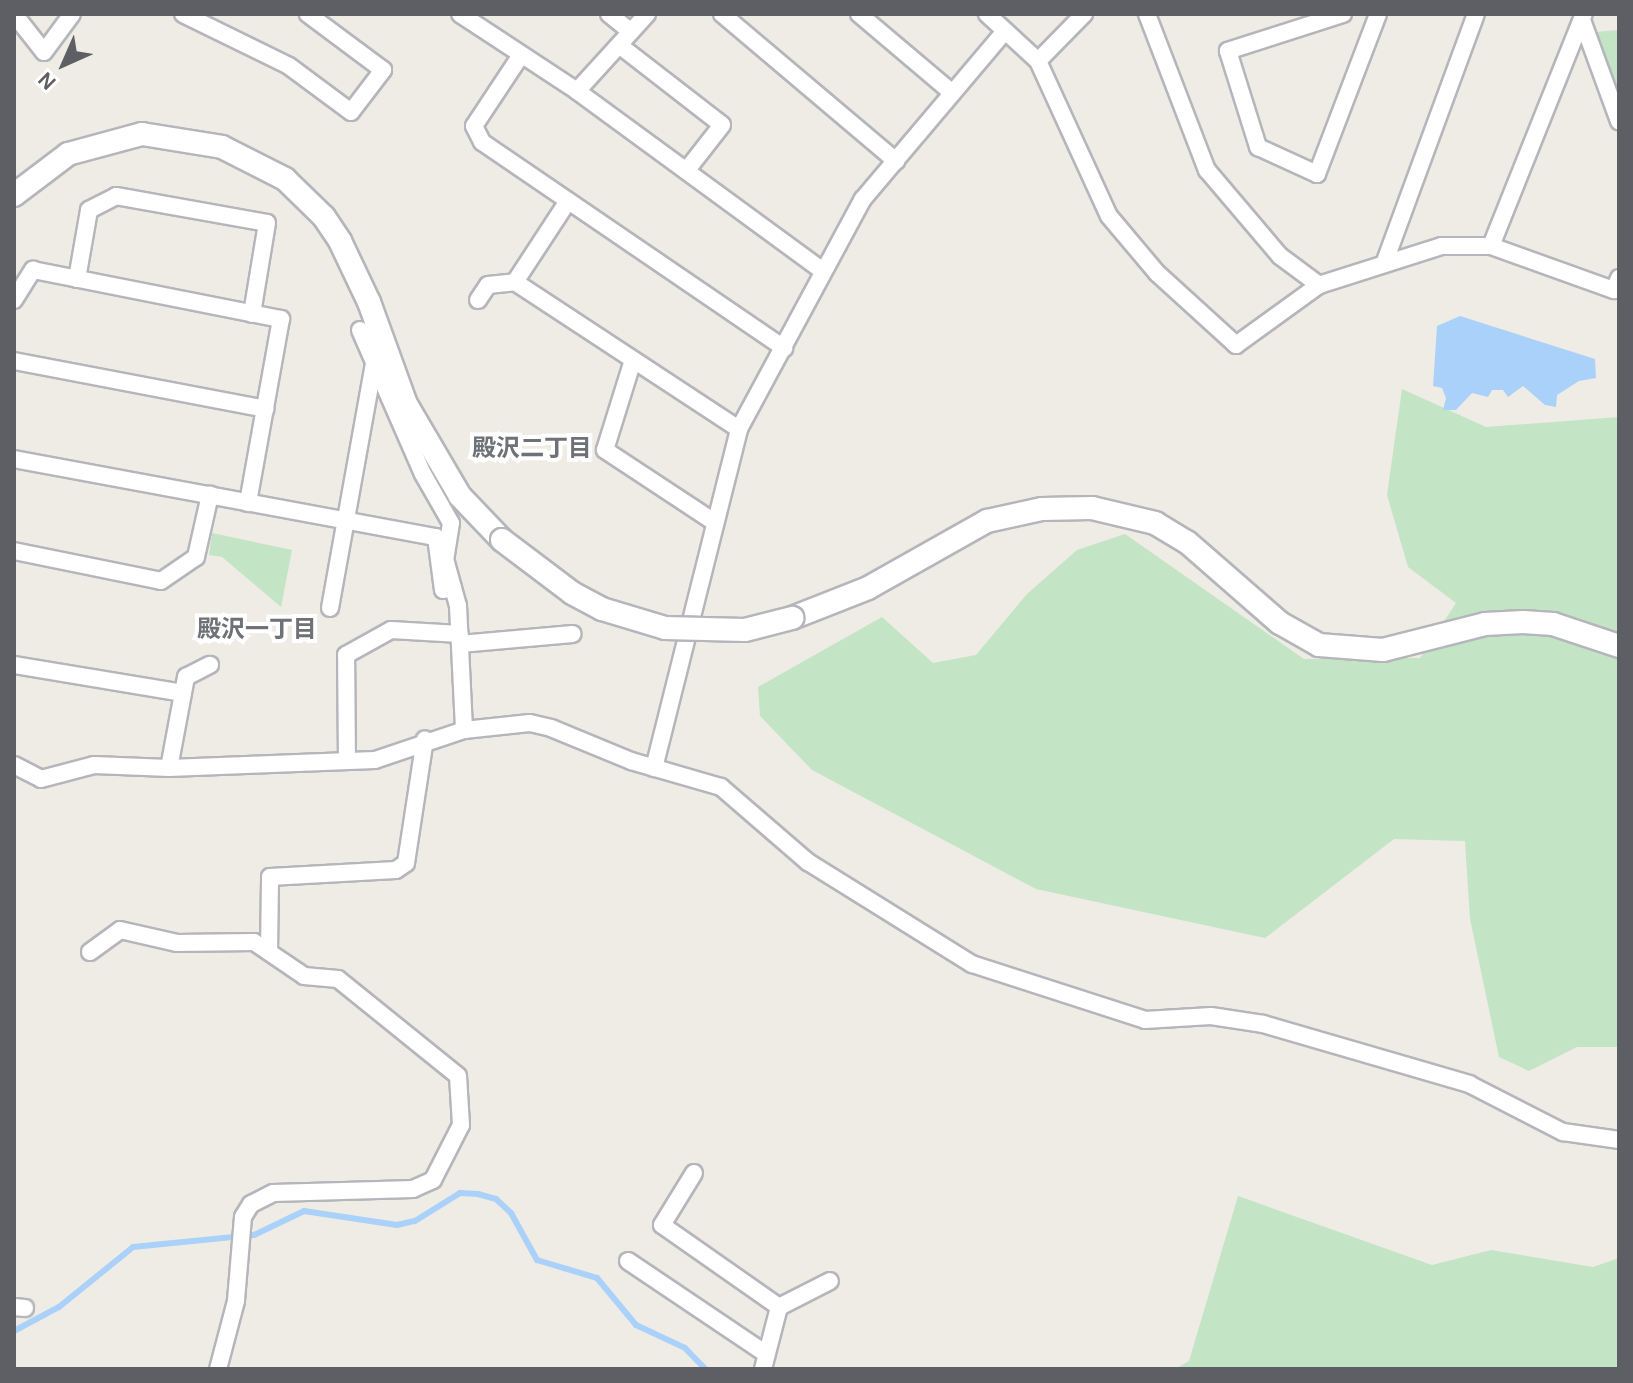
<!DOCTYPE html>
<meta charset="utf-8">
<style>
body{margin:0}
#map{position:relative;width:1633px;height:1383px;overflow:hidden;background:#eeece5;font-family:Karla,"Noto Sans JP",sans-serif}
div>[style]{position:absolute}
.green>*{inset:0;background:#c3e4c5}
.water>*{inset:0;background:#aad1f9}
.stream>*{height:6px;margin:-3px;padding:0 3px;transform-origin:3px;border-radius:3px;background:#aad1f9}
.roads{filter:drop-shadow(2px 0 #b5b6bb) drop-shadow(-2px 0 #b5b6bb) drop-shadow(0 2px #b5b6bb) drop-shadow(0 -2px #b5b6bb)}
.street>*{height:16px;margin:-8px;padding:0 8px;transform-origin:8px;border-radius:8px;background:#fff}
.secondary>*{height:22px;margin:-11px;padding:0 11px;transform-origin:11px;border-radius:11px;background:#fff}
.bridges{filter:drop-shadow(2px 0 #b4b6bb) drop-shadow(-2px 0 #b4b6bb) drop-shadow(0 2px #b4b6bb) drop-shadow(0 -2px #b4b6bb)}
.secondary-bridge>*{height:22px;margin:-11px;padding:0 11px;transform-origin:11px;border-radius:11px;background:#fff}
span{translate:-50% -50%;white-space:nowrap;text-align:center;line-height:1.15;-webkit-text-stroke:8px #fff;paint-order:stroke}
.neighbourhood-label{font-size:24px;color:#6e7176;font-weight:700}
.frame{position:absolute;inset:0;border:16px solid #5d5f64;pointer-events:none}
.north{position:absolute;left:24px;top:24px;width:80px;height:80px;-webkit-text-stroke:6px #fff;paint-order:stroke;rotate:225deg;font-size:22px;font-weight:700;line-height:32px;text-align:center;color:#5d5f64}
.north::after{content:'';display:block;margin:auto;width:28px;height:36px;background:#5d5f64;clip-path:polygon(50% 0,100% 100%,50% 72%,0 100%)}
</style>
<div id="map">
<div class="green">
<i style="clip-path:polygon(1619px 30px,1619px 98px,1595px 32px)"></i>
<i style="clip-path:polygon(1402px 389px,1486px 427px,1619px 417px,1619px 1047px,1577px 1047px,1529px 1071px,1499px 1057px,1470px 919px,1465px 841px,1394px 839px,1265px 938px,1036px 889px,812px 770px,760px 716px,758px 687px,882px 617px,933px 663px,976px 655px,1027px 594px,1077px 550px,1125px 534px,1304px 659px,1420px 658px,1456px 603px,1408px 567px,1387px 495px)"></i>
<i style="clip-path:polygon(212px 533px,292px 550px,281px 607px,222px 557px,209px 555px)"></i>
<i style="clip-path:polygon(1238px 1196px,1432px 1265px,1491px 1250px,1593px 1267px,1619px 1258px,1619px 1369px,1175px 1369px,1189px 1361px)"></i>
</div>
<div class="water">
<i style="clip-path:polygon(1460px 316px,1595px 359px,1596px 378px,1579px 381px,1557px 395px,1556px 407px,1545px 405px,1523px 386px,1508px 397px,1503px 390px,1492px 390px,1488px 397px,1472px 393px,1456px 410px,1443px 410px,1446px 398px,1442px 388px,1433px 386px,1437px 326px)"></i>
</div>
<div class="stream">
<i style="left:14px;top:1331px;width:51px;rotate:-28.1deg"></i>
<i style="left:59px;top:1307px;width:95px;rotate:-39deg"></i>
<i style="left:133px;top:1247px;width:122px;rotate:-5.7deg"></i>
<i style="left:254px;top:1235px;width:55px;rotate:-25.6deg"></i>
<i style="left:304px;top:1211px;width:94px;rotate:8.6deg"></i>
<i style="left:397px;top:1225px;width:18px;rotate:-13deg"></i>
<i style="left:415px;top:1221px;width:53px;rotate:-31.9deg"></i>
<i style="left:460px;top:1193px;width:18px;rotate:3deg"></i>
<i style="left:478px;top:1194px;width:19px;rotate:16deg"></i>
<i style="left:496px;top:1199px;width:21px;rotate:43deg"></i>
<i style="left:511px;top:1213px;width:54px;rotate:61deg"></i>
<i style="left:537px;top:1260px;width:63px;rotate:16.7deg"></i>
<i style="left:597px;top:1278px;width:61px;rotate:50.3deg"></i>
<i style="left:636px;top:1325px;width:54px;rotate:25.1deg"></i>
<i style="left:685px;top:1348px;width:29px;rotate:46deg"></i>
</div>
<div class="roads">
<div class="street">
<i style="left:14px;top:14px;width:48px;rotate:51.7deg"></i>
<i style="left:44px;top:52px;width:47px;rotate:-53.6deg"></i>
<i style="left:183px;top:14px;width:118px;rotate:26.1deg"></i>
<i style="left:289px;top:66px;width:77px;rotate:36.6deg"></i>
<i style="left:351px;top:112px;width:53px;rotate:-52.7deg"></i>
<i style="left:383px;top:70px;width:94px;rotate:-143.3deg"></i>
<i style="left:460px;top:14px;width:140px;rotate:33.3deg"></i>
<i style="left:577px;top:91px;width:303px;rotate:36.2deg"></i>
<i style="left:609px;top:14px;width:28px;rotate:39deg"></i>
<i style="left:722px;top:14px;width:228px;rotate:40.2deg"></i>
<i style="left:859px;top:14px;width:119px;rotate:40.2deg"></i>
<i style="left:987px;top:14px;width:69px;rotate:42.7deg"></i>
<i style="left:1038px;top:61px;width:170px;rotate:65.4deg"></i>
<i style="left:1109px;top:216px;width:75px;rotate:49.9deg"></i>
<i style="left:1157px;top:273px;width:107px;rotate:42.3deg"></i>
<i style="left:1236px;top:345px;width:102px;rotate:-35.9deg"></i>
<i style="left:1319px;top:285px;width:129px;rotate:-17.6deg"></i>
<i style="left:1442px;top:246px;width:49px"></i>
<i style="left:1491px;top:246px;width:131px;rotate:19.7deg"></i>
<i style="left:1614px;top:290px;width:13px;rotate:-67deg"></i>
<i style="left:1147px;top:14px;width:167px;rotate:69deg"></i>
<i style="left:1207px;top:170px;width:113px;rotate:49.7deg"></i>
<i style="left:1280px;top:256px;width:49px;rotate:36.6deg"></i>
<i style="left:1343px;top:14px;width:121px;rotate:162.2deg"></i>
<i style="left:1228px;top:51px;width:101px;rotate:72.6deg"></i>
<i style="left:1258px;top:147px;width:65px;rotate:24.6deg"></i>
<i style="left:1317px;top:174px;width:171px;rotate:-69.1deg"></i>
<i style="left:1582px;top:20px;width:108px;rotate:69.9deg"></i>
<i style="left:619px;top:45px;width:130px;rotate:37.8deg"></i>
<i style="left:722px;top:125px;width:58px;rotate:128deg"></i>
<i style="left:521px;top:55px;width:85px;rotate:123.5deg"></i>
<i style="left:474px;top:126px;width:18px;rotate:63deg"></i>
<i style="left:482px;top:142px;width:366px;rotate:34.3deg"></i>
<i style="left:1038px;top:61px;width:66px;rotate:-45.6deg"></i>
<i style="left:577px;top:91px;width:104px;rotate:-47.7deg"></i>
<i style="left:568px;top:201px;width:97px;rotate:123.2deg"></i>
<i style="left:515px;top:282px;width:268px;rotate:33.3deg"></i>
<i style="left:1491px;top:246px;width:250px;rotate:-68.2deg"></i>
<i style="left:1384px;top:264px;width:266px;rotate:-69.8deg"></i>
<i style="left:77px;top:279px;width:70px;rotate:-80.1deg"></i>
<i style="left:89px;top:210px;width:30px;rotate:-27deg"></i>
<i style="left:116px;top:196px;width:153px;rotate:10.1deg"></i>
<i style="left:267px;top:223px;width:92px;rotate:99.4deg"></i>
<i style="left:14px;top:300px;width:36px;rotate:-58deg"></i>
<i style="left:33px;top:270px;width:253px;rotate:11.2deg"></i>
<i style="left:281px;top:319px;width:187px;rotate:100.2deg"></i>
<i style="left:478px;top:300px;width:18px;rotate:-56deg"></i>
<i style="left:488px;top:285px;width:27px;rotate:-6deg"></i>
<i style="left:360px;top:330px;width:157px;rotate:66.4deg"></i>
<i style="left:423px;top:474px;width:56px;rotate:60.3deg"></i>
<i style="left:451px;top:523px;width:36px;rotate:99deg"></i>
<i style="left:445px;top:559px;width:49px;rotate:74.5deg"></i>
<i style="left:458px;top:606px;width:124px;rotate:87.2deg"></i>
<i style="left:633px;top:360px;width:94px;rotate:107.3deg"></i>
<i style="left:605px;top:450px;width:131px;rotate:33.4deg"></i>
<i style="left:14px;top:361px;width:256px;rotate:10.8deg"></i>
<i style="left:14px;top:459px;width:429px;rotate:10.5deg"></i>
<i style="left:436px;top:537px;width:53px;rotate:82.5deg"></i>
<i style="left:443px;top:590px;width:10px;rotate:-17deg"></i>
<i style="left:14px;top:551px;width:150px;rotate:11.5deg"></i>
<i style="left:161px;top:581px;width:42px;rotate:-34.4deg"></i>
<i style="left:196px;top:557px;width:64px;rotate:-77.3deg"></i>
<i style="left:330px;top:608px;width:248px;rotate:-79.8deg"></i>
<i style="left:460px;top:644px;width:113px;rotate:-5.1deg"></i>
<i style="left:14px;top:665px;width:171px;rotate:9.4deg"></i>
<i style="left:347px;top:761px;width:106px;rotate:-90.5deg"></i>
<i style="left:346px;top:655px;width:51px;rotate:-29.1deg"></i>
<i style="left:391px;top:630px;width:69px;rotate:3.3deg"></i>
<i style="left:14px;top:765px;width:30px;rotate:27deg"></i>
<i style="left:41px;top:779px;width:55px;rotate:-14.8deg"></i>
<i style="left:94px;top:765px;width:75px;rotate:2.3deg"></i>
<i style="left:169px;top:768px;width:206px;rotate:-2.2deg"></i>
<i style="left:375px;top:760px;width:94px;rotate:-18.6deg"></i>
<i style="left:464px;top:730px;width:66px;rotate:-6.1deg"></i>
<i style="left:530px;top:723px;width:22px;rotate:13deg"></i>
<i style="left:551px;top:728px;width:87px;rotate:22.4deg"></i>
<i style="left:631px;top:761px;width:94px;rotate:16.1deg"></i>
<i style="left:721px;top:787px;width:115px;rotate:40.8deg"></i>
<i style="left:808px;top:862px;width:193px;rotate:31.9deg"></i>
<i style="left:972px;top:964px;width:182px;rotate:17.9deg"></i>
<i style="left:1145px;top:1020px;width:66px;rotate:-3.5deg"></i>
<i style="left:1211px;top:1016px;width:53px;rotate:8.7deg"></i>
<i style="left:1263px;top:1024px;width:215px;rotate:16.2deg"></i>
<i style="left:1469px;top:1084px;width:106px;rotate:27.1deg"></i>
<i style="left:1563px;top:1132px;width:57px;rotate:8.1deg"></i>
<i style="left:169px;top:768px;width:93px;rotate:-79.4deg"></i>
<i style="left:186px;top:677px;width:27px;rotate:-27deg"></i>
<i style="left:654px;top:768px;width:349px;rotate:-75.9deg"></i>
<i style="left:739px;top:429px;width:261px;rotate:-61.7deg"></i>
<i style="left:863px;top:199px;width:220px;rotate:-49.8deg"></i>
<i style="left:90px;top:952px;width:37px;rotate:-36deg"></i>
<i style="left:120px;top:930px;width:58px;rotate:12.8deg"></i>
<i style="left:177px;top:943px;width:77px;rotate:-0.7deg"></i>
<i style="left:254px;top:942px;width:60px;rotate:34.2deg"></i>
<i style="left:304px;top:976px;width:34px;rotate:5deg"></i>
<i style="left:338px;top:979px;width:154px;rotate:38.9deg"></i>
<i style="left:458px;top:1076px;width:49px;rotate:86.5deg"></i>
<i style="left:461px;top:1125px;width:62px;rotate:117deg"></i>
<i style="left:433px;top:1180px;width:22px;rotate:156deg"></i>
<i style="left:413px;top:1189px;width:140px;rotate:178.4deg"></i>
<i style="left:273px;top:1193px;width:25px;rotate:153deg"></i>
<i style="left:251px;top:1204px;width:15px;rotate:122deg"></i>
<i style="left:243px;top:1217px;width:84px;rotate:94.8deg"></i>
<i style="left:236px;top:1301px;width:70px;rotate:104.8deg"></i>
<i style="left:269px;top:952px;width:75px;rotate:-89.2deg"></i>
<i style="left:270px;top:877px;width:126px;rotate:-3.2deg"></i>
<i style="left:396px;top:870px;width:12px;rotate:-35deg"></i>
<i style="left:406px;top:863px;width:125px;rotate:-81.3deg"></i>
<i style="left:694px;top:1173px;width:61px;rotate:121.6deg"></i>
<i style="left:662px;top:1225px;width:143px;rotate:35deg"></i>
<i style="left:628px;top:1261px;width:165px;rotate:33.9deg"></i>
<i style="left:14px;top:1307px;width:11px;rotate:5deg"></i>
<i style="left:763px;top:1369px;width:64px;rotate:-75.5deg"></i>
<i style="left:779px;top:1307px;width:57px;rotate:-27deg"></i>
</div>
<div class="secondary">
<i style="left:14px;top:195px;width:68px;rotate:-37.2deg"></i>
<i style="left:68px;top:154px;width:77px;rotate:-15.1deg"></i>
<i style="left:142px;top:134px;width:81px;rotate:9.2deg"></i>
<i style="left:222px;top:147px;width:71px;rotate:26.9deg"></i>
<i style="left:285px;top:179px;width:54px;rotate:44.3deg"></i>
<i style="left:324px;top:217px;width:29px;rotate:56deg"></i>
<i style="left:340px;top:241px;width:68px;rotate:64.6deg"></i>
<i style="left:369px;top:302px;width:109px;rotate:70.1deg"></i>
<i style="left:406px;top:404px;width:107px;rotate:59.6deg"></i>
<i style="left:460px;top:496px;width:61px;rotate:46.3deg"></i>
<i style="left:792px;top:618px;width:82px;rotate:-21.5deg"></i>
<i style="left:868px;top:588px;width:137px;rotate:-29.4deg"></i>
<i style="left:987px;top:521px;width:56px;rotate:-12.3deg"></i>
<i style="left:1042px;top:509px;width:50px;rotate:-1.1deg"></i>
<i style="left:1092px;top:508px;width:65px;rotate:13.4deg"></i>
<i style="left:1155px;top:523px;width:37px;rotate:31deg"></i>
<i style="left:1187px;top:542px;width:123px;rotate:41.1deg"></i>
<i style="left:1280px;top:623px;width:45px;rotate:29.4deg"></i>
<i style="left:1319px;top:645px;width:64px;rotate:4.5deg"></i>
<i style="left:1383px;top:650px;width:105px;rotate:-14.3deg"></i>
<i style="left:1485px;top:624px;width:38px;rotate:-3deg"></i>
<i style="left:1523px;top:622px;width:30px;rotate:4deg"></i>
<i style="left:1553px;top:624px;width:70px;rotate:18.4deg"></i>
</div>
</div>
<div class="bridges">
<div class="secondary-bridge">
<i style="left:502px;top:540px;width:88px;rotate:37.1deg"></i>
<i style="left:572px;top:593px;width:34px;rotate:28deg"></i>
<i style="left:602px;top:609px;width:66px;rotate:16.8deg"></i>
<i style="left:665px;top:628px;width:80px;rotate:1.4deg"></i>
<i style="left:745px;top:630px;width:49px;rotate:-14.3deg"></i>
</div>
</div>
<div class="neighbourhood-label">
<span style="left:532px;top:449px">殿沢二丁目</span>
<span style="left:257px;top:630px">殿沢一丁目</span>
</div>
<div class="frame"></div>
<div class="north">N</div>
</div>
